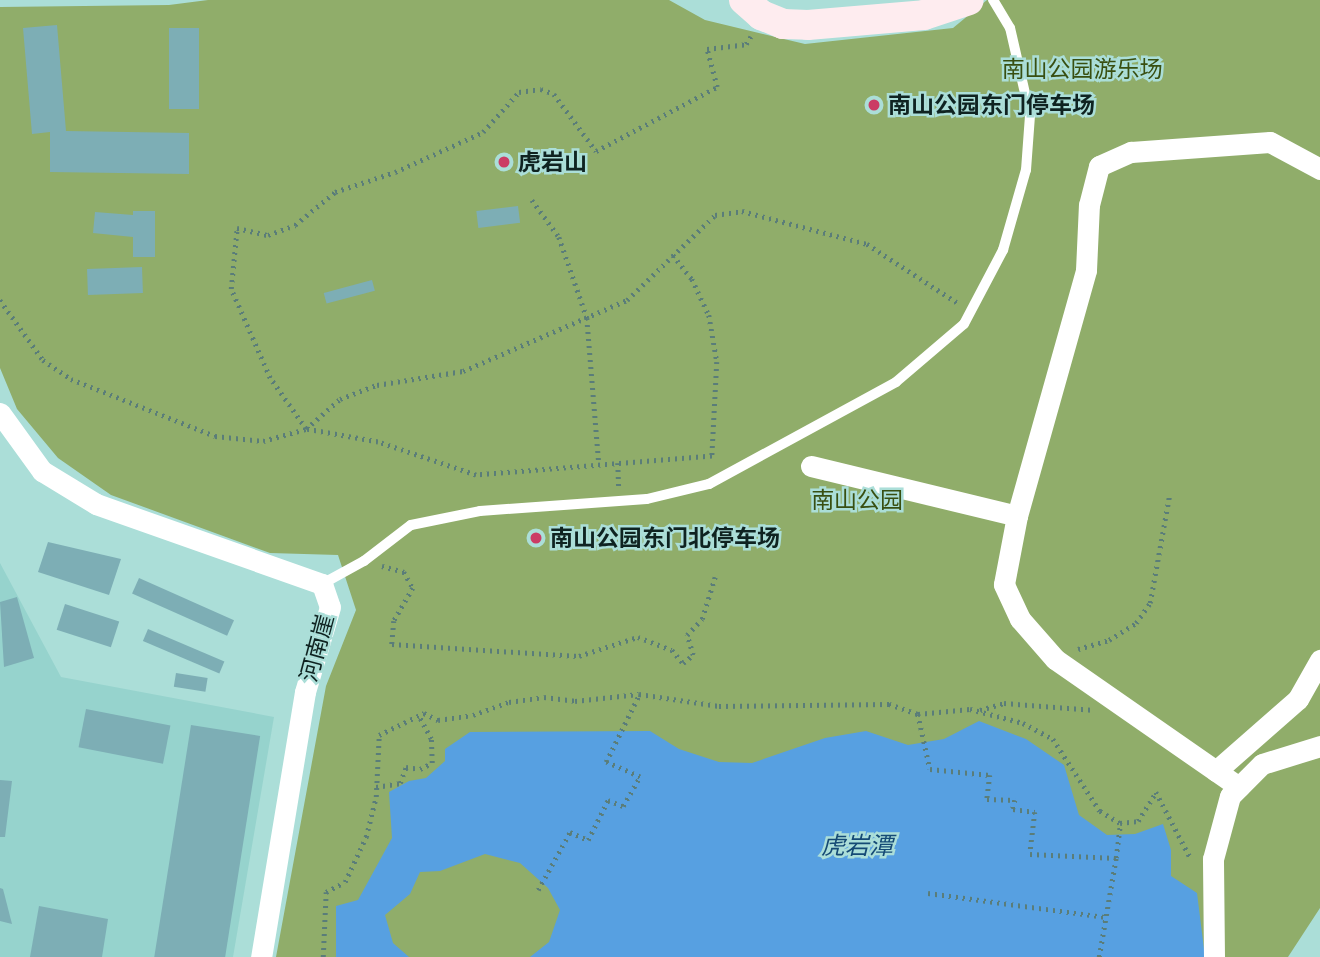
<!DOCTYPE html>
<meta charset="utf-8">
<style>
body{margin:0}
#map{position:relative;width:1320px;height:957px;overflow:hidden;background:#abded8;font-family:Raleway,"Noto Sans SC",sans-serif}
div>[style]{position:absolute}
.built>*{inset:0;background:#96d3cd}
.green>*{inset:0;background:#90ad6a}
.water>*{inset:0;background:#57a0e1}
.building>*{inset:0;background:#7daeb5;transform-origin:0 0}
.path>*{height:4.5px;margin-top:-2.25px;transform-origin:0;background:repeating-linear-gradient(90deg,#5a7d79 0 2px,transparent 0 7px)}
.lane>*{height:10px;margin:-5px;padding:0 5px;transform-origin:5px;border-radius:5px;background:#fff}
.street>*{height:21px;margin:-10.5px;padding:0 10.5px;transform-origin:10.5px;border-radius:10.5px;background:#fff}
.secondary>*{height:30px;margin:-15px;padding:0 15px;transform-origin:15px;border-radius:15px;background:#feecef}
.dots>*{width:19px;height:19px;translate:-50% -50%;box-sizing:border-box;border:4px solid #abded8;border-radius:50%}
span{translate:-50% -50%;white-space:nowrap;text-align:center;line-height:1.15;-webkit-text-stroke:5px #abded8;paint-order:stroke}
.park-label{font-size:23px;color:#384f11}
.poi-label{font-size:23px;color:#0f2321;font-weight:700}
.left{translate:0 -50%;text-align:left}
.street-label{font-size:23px;color:#0f2321}
.water-label{font-size:24px;color:#154a75;font-style:italic}
</style>
<div id="map">
<div class="built">
<i style="clip-path:polygon(0 563px,61px 677px,274px 717px,233px 957px,0 957px)"></i>
</div>
<div class="green">
<i style="clip-path:polygon(208px 0,669px 0,705px 20px,805px 44px,953px 28px,987px 0,1320px 0,1320px 908px,1288px 957px,276px 957px,326px 686px,356px 610px,338px 555px,270px 553px,111px 495px,58px 458px,17px 409px,0 368px,0 7px,169px 5px)"></i>
</div>
<div class="water">
<i style="clip-path:polygon(979px 721px,1026px 739px,1064px 765px,1079px 815px,1107px 835px,1135px 834px,1163px 824px,1171px 850px,1171px 876px,1197px 893px,1205px 957px,530px 957px,549px 942px,560px 910px,548px 888px,520px 863px,485px 854px,440px 871px,420px 872px,410px 894px,385px 915px,393px 943px,409px 957px,336px 957px,336px 906px,358px 900px,392px 838px,389px 792px,409px 781px,426px 778px,445px 761px,445px 749px,470px 732px,650px 731px,679px 749px,719px 762px,752px 763px,825px 738px,866px 731px,908px 745px,944px 739px)"></i>
</div>
<div class="building">
<i style="clip-path:polygon(57px 25px,66px 131px,189px 133px,189px 174px,50px 172px,50px 132px,32px 134px,23px 28px)"></i>
<i style="left:199px;top:28px;width:81px;height:30px;rotate:90deg"></i>
<i style="left:518px;top:206px;width:17px;height:42px;rotate:83deg"></i>
<i style="clip-path:polygon(133px 211px,155px 211px,155px 257px,133px 257px,133px 237px,93px 233px,95px 212px,133px 215px)"></i>
<i style="left:142px;top:267px;width:26px;height:55px;rotate:88deg"></i>
<i style="left:372px;top:280px;width:11px;height:50px;rotate:75deg"></i>
<i style="clip-path:polygon(48px 542px,121px 559px,109px 595px,38px 572px)"></i>
<i style="left:139px;top:578px;width:104px;height:17px;rotate:24deg"></i>
<i style="clip-path:polygon(17px 597px,34px 658px,4px 667px,0 602px)"></i>
<i style="left:65px;top:604px;width:57px;height:27px;rotate:18deg"></i>
<i style="left:148px;top:629px;width:83px;height:13px;rotate:23deg"></i>
<i style="left:176px;top:673px;width:32px;height:14px;rotate:9deg"></i>
<i style="left:86px;top:709px;width:86px;height:39px;rotate:11deg"></i>
<i style="left:191px;top:725px;width:70px;height:235px;rotate:9deg"></i>
<i style="clip-path:polygon(0 780px,12px 781px,5px 837px,0 837px)"></i>
<i style="clip-path:polygon(0 888px,3px 889px,12px 924px,0 921px)"></i>
<i style="clip-path:polygon(39px 906px,108px 919px,102px 957px,30px 957px)"></i>
</div>
<div class="path">
<i style="left:532px;top:200px;width:46px;rotate:53.9deg"></i>
<i style="left:559px;top:237px;width:86px;rotate:70.9deg"></i>
<i style="left:587px;top:318px;width:147px;rotate:85.3deg"></i>
<i style="left:673px;top:255px;width:31px;rotate:52deg"></i>
<i style="left:692px;top:279px;width:40px;rotate:65deg"></i>
<i style="left:709px;top:315px;width:48px;rotate:80.3deg"></i>
<i style="left:717px;top:362px;width:94px;rotate:93deg"></i>
<i style="left:712px;top:456px;width:237px;rotate:175.4deg"></i>
<i style="left:476px;top:475px;width:103px;rotate:-161.4deg"></i>
<i style="left:378px;top:442px;width:73px;rotate:-169.8deg"></i>
<i style="left:306px;top:429px;width:62px;rotate:-125.2deg"></i>
<i style="left:270px;top:378px;width:97px;rotate:-113.7deg"></i>
<i style="left:231px;top:289px;width:61px;rotate:-84.4deg"></i>
<i style="left:237px;top:228px;width:32px;rotate:13deg"></i>
<i style="left:268px;top:235px;width:29px;rotate:-20deg"></i>
<i style="left:295px;top:225px;width:52px;rotate:-39.5deg"></i>
<i style="left:335px;top:192px;width:63px;rotate:-18.4deg"></i>
<i style="left:395px;top:172px;width:97px;rotate:-24.4deg"></i>
<i style="left:483px;top:132px;width:54px;rotate:-48deg"></i>
<i style="left:519px;top:92px;width:22px;rotate:-8deg"></i>
<i style="left:541px;top:89px;width:14px;rotate:21deg"></i>
<i style="left:554px;top:94px;width:71px;rotate:53.6deg"></i>
<i style="left:596px;top:151px;width:137px;rotate:-27.9deg"></i>
<i style="left:717px;top:87px;width:39px;rotate:-105deg"></i>
<i style="left:707px;top:49px;width:39px;rotate:-7deg"></i>
<i style="left:746px;top:44px;width:9px;rotate:-58deg"></i>
<i style="left:0;top:300px;width:74px;rotate:54.4deg"></i>
<i style="left:43px;top:360px;width:34px;rotate:34deg"></i>
<i style="left:71px;top:379px;width:155px;rotate:21.6deg"></i>
<i style="left:215px;top:436px;width:48px;rotate:5.9deg"></i>
<i style="left:263px;top:441px;width:45px;rotate:-15.6deg"></i>
<i style="left:306px;top:429px;width:45px;rotate:-41.4deg"></i>
<i style="left:340px;top:399px;width:40px;rotate:-21deg"></i>
<i style="left:377px;top:385px;width:87px;rotate:-9.2deg"></i>
<i style="left:463px;top:371px;width:179px;rotate:-23.4deg"></i>
<i style="left:627px;top:300px;width:122px;rotate:-44deg"></i>
<i style="left:715px;top:215px;width:27px;rotate:-8deg"></i>
<i style="left:742px;top:211px;width:129px;rotate:14.8deg"></i>
<i style="left:867px;top:244px;width:108px;rotate:33deg"></i>
<i style="left:618px;top:463px;width:23px;rotate:88deg"></i>
<i style="left:382px;top:566px;width:23px;rotate:15deg"></i>
<i style="left:404px;top:572px;width:18px;rotate:61deg"></i>
<i style="left:413px;top:588px;width:38px;rotate:120deg"></i>
<i style="left:394px;top:621px;width:23px;rotate:95deg"></i>
<i style="left:392px;top:644px;width:187px;rotate:3.7deg"></i>
<i style="left:579px;top:656px;width:62px;rotate:-17.9deg"></i>
<i style="left:638px;top:637px;width:36px;rotate:21deg"></i>
<i style="left:672px;top:650px;width:17px;rotate:50deg"></i>
<i style="left:683px;top:663px;width:13px;rotate:-39deg"></i>
<i style="left:693px;top:655px;width:21px;rotate:-107deg"></i>
<i style="left:687px;top:635px;width:22px;rotate:-47deg"></i>
<i style="left:702px;top:619px;width:44px;rotate:-72.8deg"></i>
<i style="left:1078px;top:649px;width:32px;rotate:-16deg"></i>
<i style="left:1109px;top:640px;width:32px;rotate:-32deg"></i>
<i style="left:1136px;top:623px;width:24px;rotate:-55deg"></i>
<i style="left:1150px;top:603px;width:108px;rotate:-79.8deg"></i>
<i style="left:980px;top:710px;width:25px;rotate:-16deg"></i>
<i style="left:1004px;top:703px;width:91px;rotate:4.4deg"></i>
<i style="left:918px;top:714px;width:52px;rotate:-5.5deg"></i>
<i style="left:970px;top:709px;width:55px;rotate:14.8deg"></i>
<i style="left:1023px;top:723px;width:34px;rotate:28deg"></i>
<i style="left:1053px;top:739px;width:86px;rotate:56.9deg"></i>
<i style="left:1100px;top:811px;width:23px;rotate:31deg"></i>
<i style="left:376px;top:787px;width:24px;rotate:-9deg"></i>
<i style="left:400px;top:783px;width:17px;rotate:-69deg"></i>
<i style="left:406px;top:767px;width:14px;rotate:8deg"></i>
<i style="left:420px;top:769px;width:13px;rotate:-27deg"></i>
<i style="left:432px;top:763px;width:24px;rotate:-92deg"></i>
<i style="left:431px;top:739px;width:26px;rotate:-118deg"></i>
<i style="left:538px;top:890px;width:66px;rotate:-61.1deg"></i>
<i style="left:570px;top:832px;width:20px;rotate:24deg"></i>
<i style="left:588px;top:840px;width:45px;rotate:-63.4deg"></i>
<i style="left:608px;top:800px;width:16px;rotate:22deg"></i>
<i style="left:623px;top:806px;width:34px;rotate:-60deg"></i>
<i style="left:640px;top:777px;width:37px;rotate:-156deg"></i>
<i style="left:606px;top:762px;width:75px;rotate:-63.8deg"></i>
<i style="left:928px;top:893px;width:180px;rotate:7.7deg"></i>
<i style="left:323px;top:957px;width:65px;rotate:-87.4deg"></i>
<i style="left:326px;top:892px;width:21px;rotate:-28deg"></i>
<i style="left:345px;top:882px;width:50px;rotate:-65deg"></i>
<i style="left:366px;top:837px;width:41px;rotate:-76deg"></i>
<i style="left:376px;top:797px;width:62px;rotate:-87.2deg"></i>
<i style="left:379px;top:735px;width:50px;rotate:-26.1deg"></i>
<i style="left:424px;top:713px;width:16px;rotate:27deg"></i>
<i style="left:438px;top:720px;width:35px;rotate:-8deg"></i>
<i style="left:473px;top:715px;width:38px;rotate:-20deg"></i>
<i style="left:509px;top:702px;width:35px;rotate:-8deg"></i>
<i style="left:544px;top:697px;width:31px;rotate:7deg"></i>
<i style="left:575px;top:701px;width:64px;rotate:-6.2deg"></i>
<i style="left:639px;top:694px;width:81px;rotate:8.5deg"></i>
<i style="left:719px;top:706px;width:170px;rotate:-0.7deg"></i>
<i style="left:889px;top:704px;width:31px;rotate:19deg"></i>
<i style="left:918px;top:714px;width:56px;rotate:77.7deg"></i>
<i style="left:930px;top:769px;width:60px;rotate:5.7deg"></i>
<i style="left:990px;top:775px;width:24px;rotate:97deg"></i>
<i style="left:987px;top:799px;width:28px;rotate:2deg"></i>
<i style="left:1015px;top:800px;width:9px;rotate:103deg"></i>
<i style="left:1013px;top:809px;width:22px;rotate:8deg"></i>
<i style="left:1035px;top:812px;width:42px;rotate:96.8deg"></i>
<i style="left:1030px;top:854px;width:86px;rotate:2.7deg"></i>
<i style="left:1116px;top:858px;width:35px;rotate:-83deg"></i>
<i style="left:1120px;top:823px;width:18px;rotate:-6deg"></i>
<i style="left:1138px;top:821px;width:34px;rotate:-58deg"></i>
<i style="left:1156px;top:792px;width:76px;rotate:62.4deg"></i>
<i style="left:1099px;top:957px;width:100px;rotate:-80.3deg"></i>
</div>
<div class="lane">
<i style="left:322px;top:584px;width:48px;rotate:-28.7deg"></i>
<i style="left:364px;top:561px;width:59px;rotate:-37.5deg"></i>
<i style="left:411px;top:525px;width:70px;rotate:-11.5deg"></i>
<i style="left:480px;top:511px;width:167px;rotate:-4.1deg"></i>
<i style="left:647px;top:499px;width:64px;rotate:-13.6deg"></i>
<i style="left:709px;top:484px;width:213px;rotate:-28.6deg"></i>
<i style="left:896px;top:382px;width:89px;rotate:-40.5deg"></i>
<i style="left:964px;top:324px;width:84px;rotate:-62.2deg"></i>
<i style="left:1003px;top:250px;width:83px;rotate:-74deg"></i>
<i style="left:1026px;top:170px;width:55px;rotate:-85.8deg"></i>
<i style="left:1030px;top:115px;width:89px;rotate:-102.9deg"></i>
<i style="left:1010px;top:28px;width:33px;rotate:-121deg"></i>
</div>
<div class="street">
<i style="left:0;top:413px;width:72px;rotate:54.1deg"></i>
<i style="left:42px;top:471px;width:63px;rotate:31.4deg"></i>
<i style="left:96px;top:504px;width:240px;rotate:19.5deg"></i>
<i style="left:322px;top:584px;width:24px;rotate:71deg"></i>
<i style="left:330px;top:607px;width:89px;rotate:106.4deg"></i>
<i style="left:305px;top:692px;width:269px;rotate:99.4deg"></i>
<i style="left:811px;top:466px;width:212px;rotate:13.6deg"></i>
<i style="left:1216px;top:771px;width:109px;rotate:-41.3deg"></i>
<i style="left:1298px;top:699px;width:45px;rotate:-60.6deg"></i>
<i style="left:1239px;top:787px;width:224px;rotate:-145.2deg"></i>
<i style="left:1055px;top:659px;width:53px;rotate:-131.2deg"></i>
<i style="left:1020px;top:619px;width:38px;rotate:-115deg"></i>
<i style="left:1004px;top:584px;width:69px;rotate:-79.2deg"></i>
<i style="left:1017px;top:516px;width:255px;rotate:-74.3deg"></i>
<i style="left:1086px;top:270px;width:65px;rotate:-87.4deg"></i>
<i style="left:1089px;top:205px;width:40px;rotate:-75.6deg"></i>
<i style="left:1099px;top:166px;width:35px;rotate:-24deg"></i>
<i style="left:1131px;top:152px;width:139px;rotate:-4.1deg"></i>
<i style="left:1270px;top:142px;width:57px;rotate:28.4deg"></i>
<i style="left:1214px;top:957px;width:98px;rotate:-90.6deg"></i>
<i style="left:1213px;top:859px;width:65px;rotate:-74.9deg"></i>
<i style="left:1230px;top:796px;width:45px;rotate:-45deg"></i>
<i style="left:1262px;top:764px;width:61px;rotate:-17.2deg"></i>
</div>
<div class="secondary">
<i style="left:744px;top:0;width:23px;rotate:41deg"></i>
<i style="left:761px;top:15px;width:24px;rotate:22deg"></i>
<i style="left:783px;top:24px;width:25px;rotate:2deg"></i>
<i style="left:808px;top:25px;width:116px;rotate:-4.9deg"></i>
<i style="left:924px;top:15px;width:47px;rotate:-18.4deg"></i>
</div>
<div class="dots">
<i style="left:874px;top:105px;background:#cb3c65"></i>
<i style="left:504px;top:162px;background:#cb3c65"></i>
<i style="left:536px;top:538px;background:#cb3c65"></i>
</div>
<div class="park-label">
<span style="left:1082px;top:69px">南山公园游乐场</span>
<span style="left:857px;top:500px">南山公园</span>
</div>
<div class="poi-label">
<span class="left" style="left:888px;top:105px">南山公园东门停车场</span>
<span class="left" style="left:518px;top:162px">虎岩山</span>
<span class="left" style="left:550px;top:538px">南山公园东门北停车场</span>
</div>
<div class="street-label">
<span style="left:317px;top:648px;rotate:-75deg">河南崖</span>
</div>
<div class="water-label">
<span style="left:857px;top:846px">虎岩潭</span>
</div>
</div>
